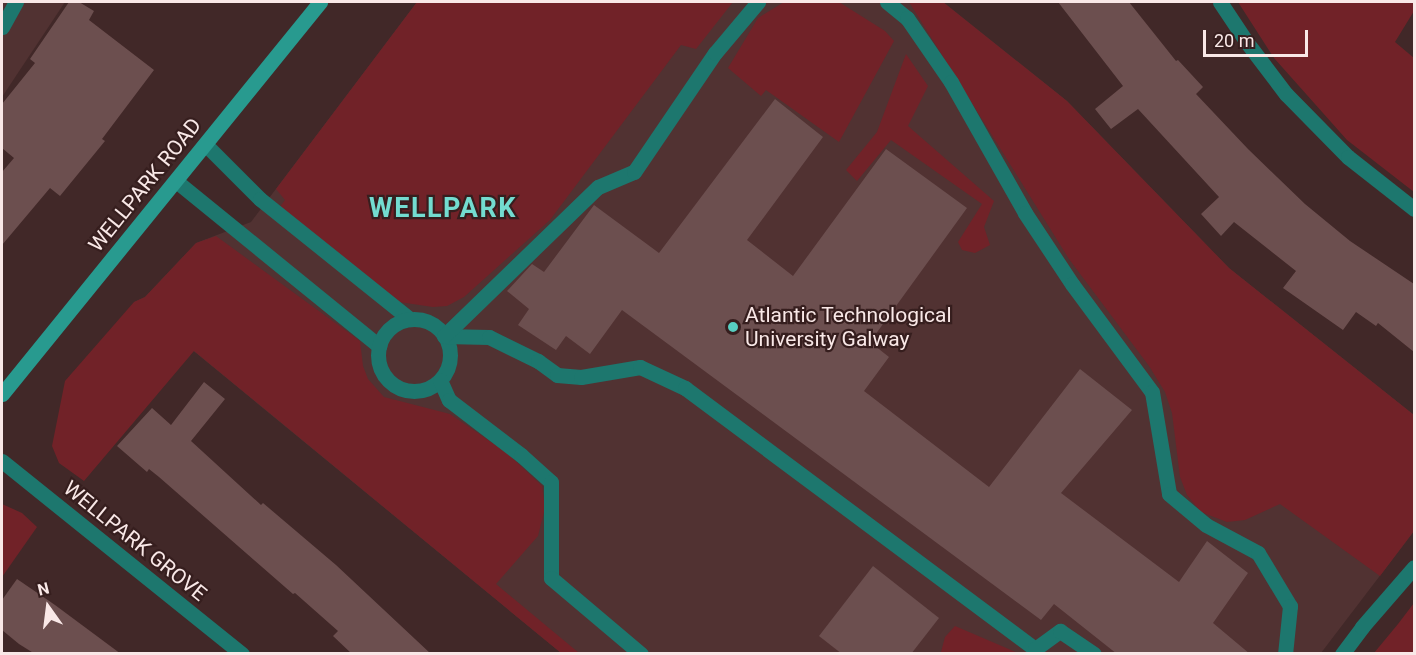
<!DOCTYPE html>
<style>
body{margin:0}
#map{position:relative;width:1416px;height:655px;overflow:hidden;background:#412828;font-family:Roboto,sans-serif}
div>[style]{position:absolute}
.built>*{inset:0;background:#513232}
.green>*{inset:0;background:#712228}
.building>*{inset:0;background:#6c4f4f}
.lane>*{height:15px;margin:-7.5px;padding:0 7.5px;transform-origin:7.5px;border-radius:7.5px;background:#1d776e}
.lane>.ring{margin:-7.5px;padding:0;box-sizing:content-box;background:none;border:15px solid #1d776e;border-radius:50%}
.street>*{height:15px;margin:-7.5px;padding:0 7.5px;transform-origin:7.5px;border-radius:7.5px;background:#1d776e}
.secondary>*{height:15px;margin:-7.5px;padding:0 7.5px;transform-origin:7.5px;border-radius:7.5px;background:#289a8f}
.dots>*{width:16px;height:16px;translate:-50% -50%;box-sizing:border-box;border:3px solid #361e1e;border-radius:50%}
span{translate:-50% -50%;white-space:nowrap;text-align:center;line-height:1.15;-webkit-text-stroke:4.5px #361e1e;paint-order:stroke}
.street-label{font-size:21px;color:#f9e8e7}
.poi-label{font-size:21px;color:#f9e8e7}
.left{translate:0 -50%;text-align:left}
.district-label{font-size:27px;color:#73dcd0;font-weight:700;letter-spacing:1.5px}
.frame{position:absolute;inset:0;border:3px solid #f9e8e7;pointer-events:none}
.north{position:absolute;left:18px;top:577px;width:60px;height:60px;-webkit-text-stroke:4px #361e1e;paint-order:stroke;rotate:346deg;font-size:16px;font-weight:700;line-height:24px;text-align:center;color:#f9e8e7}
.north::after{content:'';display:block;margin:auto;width:21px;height:27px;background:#f9e8e7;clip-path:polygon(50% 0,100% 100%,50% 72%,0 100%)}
.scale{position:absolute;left:1203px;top:30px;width:105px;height:27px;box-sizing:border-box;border:3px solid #f9e8e7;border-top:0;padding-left:8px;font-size:18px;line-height:21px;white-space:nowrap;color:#f9e8e7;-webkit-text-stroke:4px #361e1e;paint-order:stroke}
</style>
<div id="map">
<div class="built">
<i style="clip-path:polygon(2px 2px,65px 2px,2px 97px)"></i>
<i style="clip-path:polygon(417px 2px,943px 2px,1067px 101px,1229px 268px,1414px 415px,1414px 531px,1321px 653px,561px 653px,134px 302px,145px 297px,196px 243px,251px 222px)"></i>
</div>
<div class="green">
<i style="clip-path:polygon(417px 2px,733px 2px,696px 49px,681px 45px,550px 220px,464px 297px,447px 306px,433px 307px,399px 302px,279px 208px,285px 200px,276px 189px)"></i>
<i style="clip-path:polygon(784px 2px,839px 2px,885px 31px,894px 41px,839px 142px,766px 90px,761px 96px,728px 68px,758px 18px)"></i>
<i style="clip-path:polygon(909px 2px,943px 2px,1067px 101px,1229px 268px,1414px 415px,1414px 531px,1380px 576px,1280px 504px,1245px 520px,1227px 522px,1201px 512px,1187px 495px,1180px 477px,1172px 413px,1165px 392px,1149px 366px,1069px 259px)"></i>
<i style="clip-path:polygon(1238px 2px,1414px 2px,1414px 11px,1395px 42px,1414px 58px,1414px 192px,1347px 140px,1274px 58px)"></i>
<i style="clip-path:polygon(906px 54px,928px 86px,908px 126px,994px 201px,984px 227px,990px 245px,975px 253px,962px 250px,958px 242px,982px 204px,891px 140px,857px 181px,846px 170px,877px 132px)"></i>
<i style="clip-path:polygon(216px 236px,360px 341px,363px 366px,368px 379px,384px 397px,450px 414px,507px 453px,542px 486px,545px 508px,538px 536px,496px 584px,579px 653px,561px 653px,194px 351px,84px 481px,59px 463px,52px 446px,65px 381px,134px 302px,145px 297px,196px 243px)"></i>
<i style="clip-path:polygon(2px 504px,22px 513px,37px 527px,2px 577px)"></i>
<i style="clip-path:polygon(1414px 603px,1414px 653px,1374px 653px,1398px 624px)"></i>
<i style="clip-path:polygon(955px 626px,1018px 653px,941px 652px,945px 637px)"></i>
</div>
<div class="building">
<i style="clip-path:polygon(69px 2px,79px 2px,94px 11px,89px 20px,154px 70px,102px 139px,105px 141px,60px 196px,50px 188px,2px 245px,2px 172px,14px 158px,2px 148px,2px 104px,35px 63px,30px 59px)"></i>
<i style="clip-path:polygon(1058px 2px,1129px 2px,1176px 61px,1178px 60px,1203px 87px,1196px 94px,1248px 149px,1305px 204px,1350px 241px,1414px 284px,1414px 352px,1378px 323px,1376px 326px,1356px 312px,1343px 330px,1283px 288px,1296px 271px,1234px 222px,1221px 236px,1201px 214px,1219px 197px,1138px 109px,1111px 129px,1095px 109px,1123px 86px)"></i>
<i style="clip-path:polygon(775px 99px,823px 137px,747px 240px,793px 276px,886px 149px,967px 208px,870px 342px,889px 357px,864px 391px,989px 487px,1080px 369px,1132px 410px,1061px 493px,1179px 582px,1207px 541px,1248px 573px,1213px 623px,1250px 654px,1117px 654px,1054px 604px,1041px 620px,622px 310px,590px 354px,566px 336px,556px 350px,518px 325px,529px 309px,507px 291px,532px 264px,544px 272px,594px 205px,659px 253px)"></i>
<i style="clip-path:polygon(204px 382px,225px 399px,191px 441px,261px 505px,263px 503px,336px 565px,431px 654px,352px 654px,333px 636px,338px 631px,295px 593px,293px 594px,159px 477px,149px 469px,147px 472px,117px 446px,152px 408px,171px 425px)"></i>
<i style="clip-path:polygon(873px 566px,939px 618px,911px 654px,842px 654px,819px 636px)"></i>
<i style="clip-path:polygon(17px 579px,55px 605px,121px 654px,35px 654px,19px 644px,2px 630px,2px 600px)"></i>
</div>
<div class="lane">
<i style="left:887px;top:2px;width:26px;rotate:39deg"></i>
<i style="left:907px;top:18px;width:78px;rotate:55.5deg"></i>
<i style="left:951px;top:82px;width:150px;rotate:60.5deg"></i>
<i style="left:1025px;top:213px;width:85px;rotate:56.5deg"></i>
<i style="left:1072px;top:284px;width:134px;rotate:53.5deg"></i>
<i style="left:1152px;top:392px;width:103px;rotate:80.5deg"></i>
<i style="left:1169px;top:494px;width:48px;rotate:40deg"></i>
<i style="left:1206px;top:525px;width:59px;rotate:28.3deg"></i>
<i style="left:1258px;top:553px;width:62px;rotate:58.9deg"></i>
<i style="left:1290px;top:606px;width:48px;rotate:95.9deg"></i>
<i style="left:2px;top:27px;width:29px;rotate:-61deg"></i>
<i style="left:206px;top:145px;width:76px;rotate:45deg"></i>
<i style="left:260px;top:199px;width:192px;rotate:38.7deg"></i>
<i style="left:176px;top:181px;width:262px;rotate:39.1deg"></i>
<i class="ring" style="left:378px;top:319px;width:57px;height:57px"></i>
<i style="left:444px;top:336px;width:45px;rotate:1.3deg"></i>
<i style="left:489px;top:337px;width:55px;rotate:26.1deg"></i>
<i style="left:538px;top:361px;width:24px;rotate:36deg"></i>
<i style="left:557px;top:375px;width:24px;rotate:5deg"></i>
<i style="left:581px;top:377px;width:60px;rotate:-9.6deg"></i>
<i style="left:640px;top:367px;width:50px;rotate:25deg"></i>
<i style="left:685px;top:388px;width:437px;rotate:36.7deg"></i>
<i style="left:1035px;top:649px;width:31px;rotate:-36deg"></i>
<i style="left:1060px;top:631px;width:41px;rotate:34.1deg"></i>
<i style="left:444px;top:336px;width:214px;rotate:-44.1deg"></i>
<i style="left:598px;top:187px;width:39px;rotate:-23deg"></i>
<i style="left:634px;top:172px;width:144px;rotate:-55.8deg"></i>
<i style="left:715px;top:53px;width:67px;rotate:-49.9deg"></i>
<i style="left:440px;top:380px;width:22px;rotate:66deg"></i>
<i style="left:449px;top:400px;width:91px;rotate:37.4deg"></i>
<i style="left:521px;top:455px;width:40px;rotate:42deg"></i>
<i style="left:551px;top:482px;width:96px;rotate:90deg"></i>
<i style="left:551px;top:578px;width:118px;rotate:40.2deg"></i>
</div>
<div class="street">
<i style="left:1220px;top:2px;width:50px;rotate:56.3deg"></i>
<i style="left:1248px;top:44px;width:63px;rotate:52.8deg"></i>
<i style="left:1286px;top:94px;width:88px;rotate:45.5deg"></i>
<i style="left:1348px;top:157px;width:84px;rotate:38.2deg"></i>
<i style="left:2px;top:461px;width:308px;rotate:38.8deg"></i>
<i style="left:1342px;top:654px;width:34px;rotate:-53deg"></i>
<i style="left:1362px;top:627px;width:79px;rotate:-49.1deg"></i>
</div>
<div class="secondary">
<i style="left:2px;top:394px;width:505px;rotate:-50.95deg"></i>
</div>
<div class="dots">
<i style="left:733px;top:327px;background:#57cec1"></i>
</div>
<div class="street-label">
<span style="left:145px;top:185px;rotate:-51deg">WELLPARK ROAD</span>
<span style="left:135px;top:541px;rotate:39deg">WELLPARK GROVE</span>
</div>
<div class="poi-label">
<span class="left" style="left:745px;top:327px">Atlantic Technological<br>University Galway</span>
</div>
<div class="district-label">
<span style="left:443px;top:209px">WELLPARK</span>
</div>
<div class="frame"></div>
<div class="north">N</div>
<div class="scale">20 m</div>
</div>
